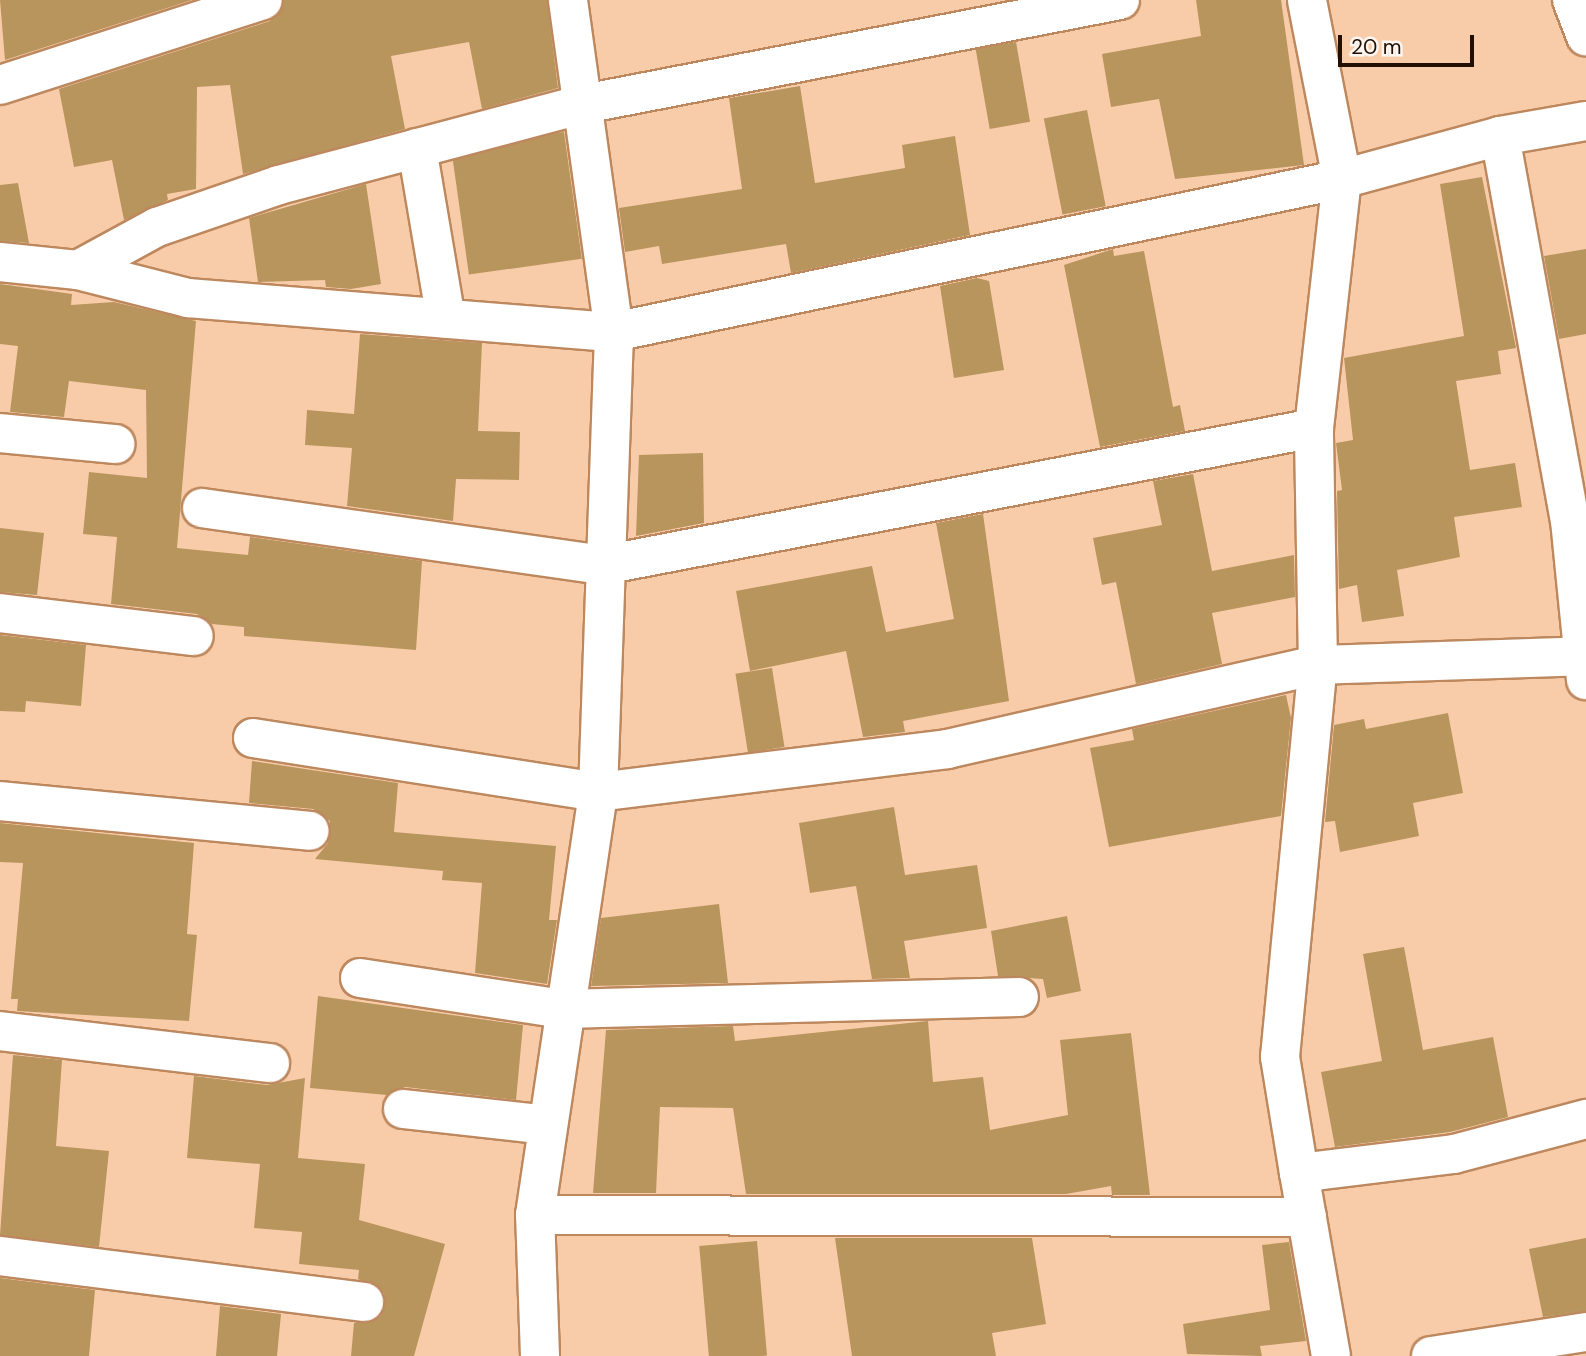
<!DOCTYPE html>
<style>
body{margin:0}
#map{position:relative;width:1586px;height:1356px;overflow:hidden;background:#f9cca9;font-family:"DM Sans",sans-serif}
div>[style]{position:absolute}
.building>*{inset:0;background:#b8955c;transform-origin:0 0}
.roads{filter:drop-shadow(2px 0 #bd885e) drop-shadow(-2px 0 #bd885e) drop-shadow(0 2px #bd885e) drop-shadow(0 -2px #bd885e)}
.minor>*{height:38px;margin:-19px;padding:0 19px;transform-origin:19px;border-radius:19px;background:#fff}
span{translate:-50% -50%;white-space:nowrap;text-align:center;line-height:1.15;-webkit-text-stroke:6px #fcf6f2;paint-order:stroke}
.scale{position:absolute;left:1338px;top:35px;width:136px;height:32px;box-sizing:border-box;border:4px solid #220f01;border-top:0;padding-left:9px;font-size:21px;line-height:24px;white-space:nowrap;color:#220f01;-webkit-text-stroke:5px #fcf6f2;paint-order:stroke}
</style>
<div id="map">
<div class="building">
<i style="clip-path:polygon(0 0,192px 0,5px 60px)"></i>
<i style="clip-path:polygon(284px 0,547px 0,558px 88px,482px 109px,469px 42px,391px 56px,405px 129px,243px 174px,230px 85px,197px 87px,196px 189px,167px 194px,168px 200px,124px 220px,112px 160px,74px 167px,59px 89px,270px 21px)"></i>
<i style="clip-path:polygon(1196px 0,1281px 0,1304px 165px,1175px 179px,1159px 99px,1111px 107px,1102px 54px,1201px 36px)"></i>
<i style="left:1016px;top:42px;width:81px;height:41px;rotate:80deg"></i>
<i style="clip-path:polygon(800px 86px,815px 183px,905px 168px,902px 145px,955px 136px,970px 235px,791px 273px,786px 244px,662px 264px,659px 246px,625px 252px,619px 208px,742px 189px,729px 98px)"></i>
<i style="left:1087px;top:110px;width:98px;height:44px;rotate:79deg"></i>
<i style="left:564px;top:132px;width:128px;height:114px;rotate:82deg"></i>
<i style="clip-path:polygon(1482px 177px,1516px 348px,1498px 351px,1501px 374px,1456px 381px,1470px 470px,1515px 463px,1522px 507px,1454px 517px,1460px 557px,1397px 570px,1404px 616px,1362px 622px,1357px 585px,1339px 589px,1337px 491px,1342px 490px,1336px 443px,1353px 440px,1344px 358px,1464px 336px,1440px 184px)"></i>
<i style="clip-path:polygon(18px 183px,29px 243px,0 241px,0 185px)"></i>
<i style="clip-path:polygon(366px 184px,381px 284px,351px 289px,326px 287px,325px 280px,258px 282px,249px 218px)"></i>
<i style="clip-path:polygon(1113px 249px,1114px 256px,1144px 251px,1173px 407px,1180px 405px,1185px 431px,1100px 447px,1064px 265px)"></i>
<i style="clip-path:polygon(1586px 249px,1586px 334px,1559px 339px,1544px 256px)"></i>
<i style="clip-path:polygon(977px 278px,989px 281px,1004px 370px,954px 378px,940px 286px)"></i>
<i style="clip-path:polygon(0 284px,72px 294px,71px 305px,114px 302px,196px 321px,177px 548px,248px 555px,250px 537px,422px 561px,416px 650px,244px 636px,244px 627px,212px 624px,197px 614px,111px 604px,117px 537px,83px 534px,89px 472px,147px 478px,146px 390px,69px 381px,64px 417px,10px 412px,18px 346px,0 344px)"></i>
<i style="clip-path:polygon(360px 334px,482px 343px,478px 431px,520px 432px,519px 480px,456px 479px,453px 521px,347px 506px,352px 448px,305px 445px,307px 410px,354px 414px)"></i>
<i style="clip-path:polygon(703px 453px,704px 523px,636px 536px,639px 455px)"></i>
<i style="clip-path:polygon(1193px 474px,1212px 571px,1294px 555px,1295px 597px,1212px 613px,1222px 664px,1136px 684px,1116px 582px,1102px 585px,1093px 538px,1162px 525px,1153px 481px)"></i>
<i style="clip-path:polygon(983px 514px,1009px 701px,903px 721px,905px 732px,863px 737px,846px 651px,750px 671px,736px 591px,872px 566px,886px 632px,954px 619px,936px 523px)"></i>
<i style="clip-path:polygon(0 528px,44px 533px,37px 595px,0 592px)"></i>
<i style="clip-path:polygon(0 635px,86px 645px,81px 706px,26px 701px,25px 712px,0 711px)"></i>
<i style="left:772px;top:668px;width:80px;height:37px;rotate:81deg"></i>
<i style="clip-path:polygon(1286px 695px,1291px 718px,1281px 816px,1109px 847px,1090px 748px,1134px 740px,1132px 729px)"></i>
<i style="clip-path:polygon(1448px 713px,1463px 793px,1413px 803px,1419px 836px,1340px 852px,1335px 821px,1325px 822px,1334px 725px,1364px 719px,1366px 729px)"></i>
<i style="clip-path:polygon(252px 761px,398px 783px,394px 832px,556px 846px,549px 920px,557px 920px,547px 984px,475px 973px,482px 883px,442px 880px,443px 871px,315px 859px,328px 843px,330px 821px,313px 809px,249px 803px)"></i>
<i style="clip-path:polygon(894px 807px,905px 875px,977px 865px,987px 928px,904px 941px,910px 978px,872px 979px,856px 886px,810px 893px,799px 823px)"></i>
<i style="clip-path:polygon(0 823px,194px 843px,187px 934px,197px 935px,189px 1021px,17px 1011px,18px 999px,11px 999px,23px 863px,0 862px)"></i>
<i style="clip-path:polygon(719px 904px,728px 983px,591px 986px,601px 918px)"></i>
<i style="clip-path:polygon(1067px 916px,1081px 991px,1047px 998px,1043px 979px,998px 976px,991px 931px)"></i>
<i style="clip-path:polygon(1404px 947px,1423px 1050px,1493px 1037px,1508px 1117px,1450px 1132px,1335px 1147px,1321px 1072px,1382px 1061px,1363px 954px)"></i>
<i style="clip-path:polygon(318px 996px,523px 1025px,516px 1100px,405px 1087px,387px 1095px,310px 1088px)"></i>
<i style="clip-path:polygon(928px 1021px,933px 1082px,983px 1077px,990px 1130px,1068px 1115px,1060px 1040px,1131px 1033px,1150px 1195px,1112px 1195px,1111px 1186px,1066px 1194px,746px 1194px,733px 1108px,660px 1107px,656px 1193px,593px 1193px,606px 1030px,733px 1026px,735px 1041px)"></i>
<i style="clip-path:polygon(13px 1055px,62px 1060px,56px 1146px,109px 1151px,99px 1247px,0 1235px)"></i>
<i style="clip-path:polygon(194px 1076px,267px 1085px,305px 1078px,298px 1158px,365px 1164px,359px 1220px,445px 1244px,414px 1356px,351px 1356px,354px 1323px,381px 1316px,384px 1293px,358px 1279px,359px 1270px,299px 1264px,302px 1232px,254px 1228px,260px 1164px,187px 1158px)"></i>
<i style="clip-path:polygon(835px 1238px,1032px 1238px,1046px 1324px,992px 1333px,996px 1356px,852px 1356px)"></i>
<i style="clip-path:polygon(1586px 1238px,1586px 1311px,1543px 1317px,1529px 1249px)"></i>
<i style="left:757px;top:1241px;width:115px;height:58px;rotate:85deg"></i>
<i style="clip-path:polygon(1289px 1242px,1306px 1341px,1260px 1346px,1262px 1356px,1187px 1354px,1183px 1324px,1270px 1310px,1262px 1245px)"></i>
<i style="clip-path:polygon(0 1278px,95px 1290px,89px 1356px,0 1356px)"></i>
<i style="clip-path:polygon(220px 1306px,281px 1314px,277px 1356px,216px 1356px)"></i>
</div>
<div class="roads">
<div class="minor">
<i style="left:1572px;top:0;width:39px;rotate:69deg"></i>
<i style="left:0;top:85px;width:276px;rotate:-17.9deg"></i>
<i style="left:1500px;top:136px;width:390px;rotate:79.7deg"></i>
<i style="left:1570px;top:520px;width:161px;rotate:84.3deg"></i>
<i style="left:417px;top:148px;width:173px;rotate:80.4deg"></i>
<i style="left:0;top:262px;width:78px;rotate:5.9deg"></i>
<i style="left:78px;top:270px;width:90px;rotate:-28.6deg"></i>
<i style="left:157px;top:227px;width:129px;rotate:-19deg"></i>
<i style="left:279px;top:185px;width:316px;rotate:-14.9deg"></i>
<i style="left:584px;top:104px;width:546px;rotate:-10.98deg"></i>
<i style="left:78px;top:270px;width:114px;rotate:14.3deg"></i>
<i style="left:188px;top:298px;width:427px;rotate:4.6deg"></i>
<i style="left:614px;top:332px;width:744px;rotate:-11.87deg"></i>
<i style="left:1342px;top:179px;width:164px;rotate:-15.2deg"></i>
<i style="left:1500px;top:136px;width:87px;rotate:-9.9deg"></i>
<i style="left:0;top:433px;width:116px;rotate:5.5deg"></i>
<i style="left:202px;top:508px;width:406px;rotate:8.1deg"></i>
<i style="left:604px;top:565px;width:723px;rotate:-10.92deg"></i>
<i style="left:0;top:613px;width:195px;rotate:6.8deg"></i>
<i style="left:253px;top:738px;width:349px;rotate:8.9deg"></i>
<i style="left:598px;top:792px;width:352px;rotate:-7deg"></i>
<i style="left:947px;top:749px;width:380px;rotate:-12.8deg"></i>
<i style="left:1318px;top:665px;width:268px;rotate:-1.9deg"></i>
<i style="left:0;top:801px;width:311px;rotate:5.5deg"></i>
<i style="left:360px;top:978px;width:205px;rotate:8.7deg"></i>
<i style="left:563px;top:1009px;width:456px;rotate:-1.5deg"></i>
<i style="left:0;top:1031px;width:272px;rotate:6.8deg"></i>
<i style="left:403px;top:1109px;width:145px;rotate:6.3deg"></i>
<i style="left:1299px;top:1173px;width:118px;rotate:-99.3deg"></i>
<i style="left:1280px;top:1057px;width:394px;rotate:-84.5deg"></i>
<i style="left:1318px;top:665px;width:237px;rotate:-91deg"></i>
<i style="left:1314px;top:428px;width:251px;rotate:-83.6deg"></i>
<i style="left:1342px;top:179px;width:182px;rotate:-101.1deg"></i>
<i style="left:535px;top:1215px;width:772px;rotate:0.15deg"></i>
<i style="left:0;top:1256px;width:367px;rotate:7.2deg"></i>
<i style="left:540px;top:1356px;width:141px;rotate:-92deg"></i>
<i style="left:535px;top:1215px;width:428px;rotate:-81.5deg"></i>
<i style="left:598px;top:792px;width:460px;rotate:-88deg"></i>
<i style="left:614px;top:332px;width:335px;rotate:-97.9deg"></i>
<i style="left:1331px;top:1356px;width:186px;rotate:-99.9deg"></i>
<i style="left:1299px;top:1173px;width:156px;rotate:-7deg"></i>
<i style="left:1454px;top:1154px;width:137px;rotate:-14.9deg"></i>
<i style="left:1431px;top:1356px;width:157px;rotate:-8.8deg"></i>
</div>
</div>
<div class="scale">20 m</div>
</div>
